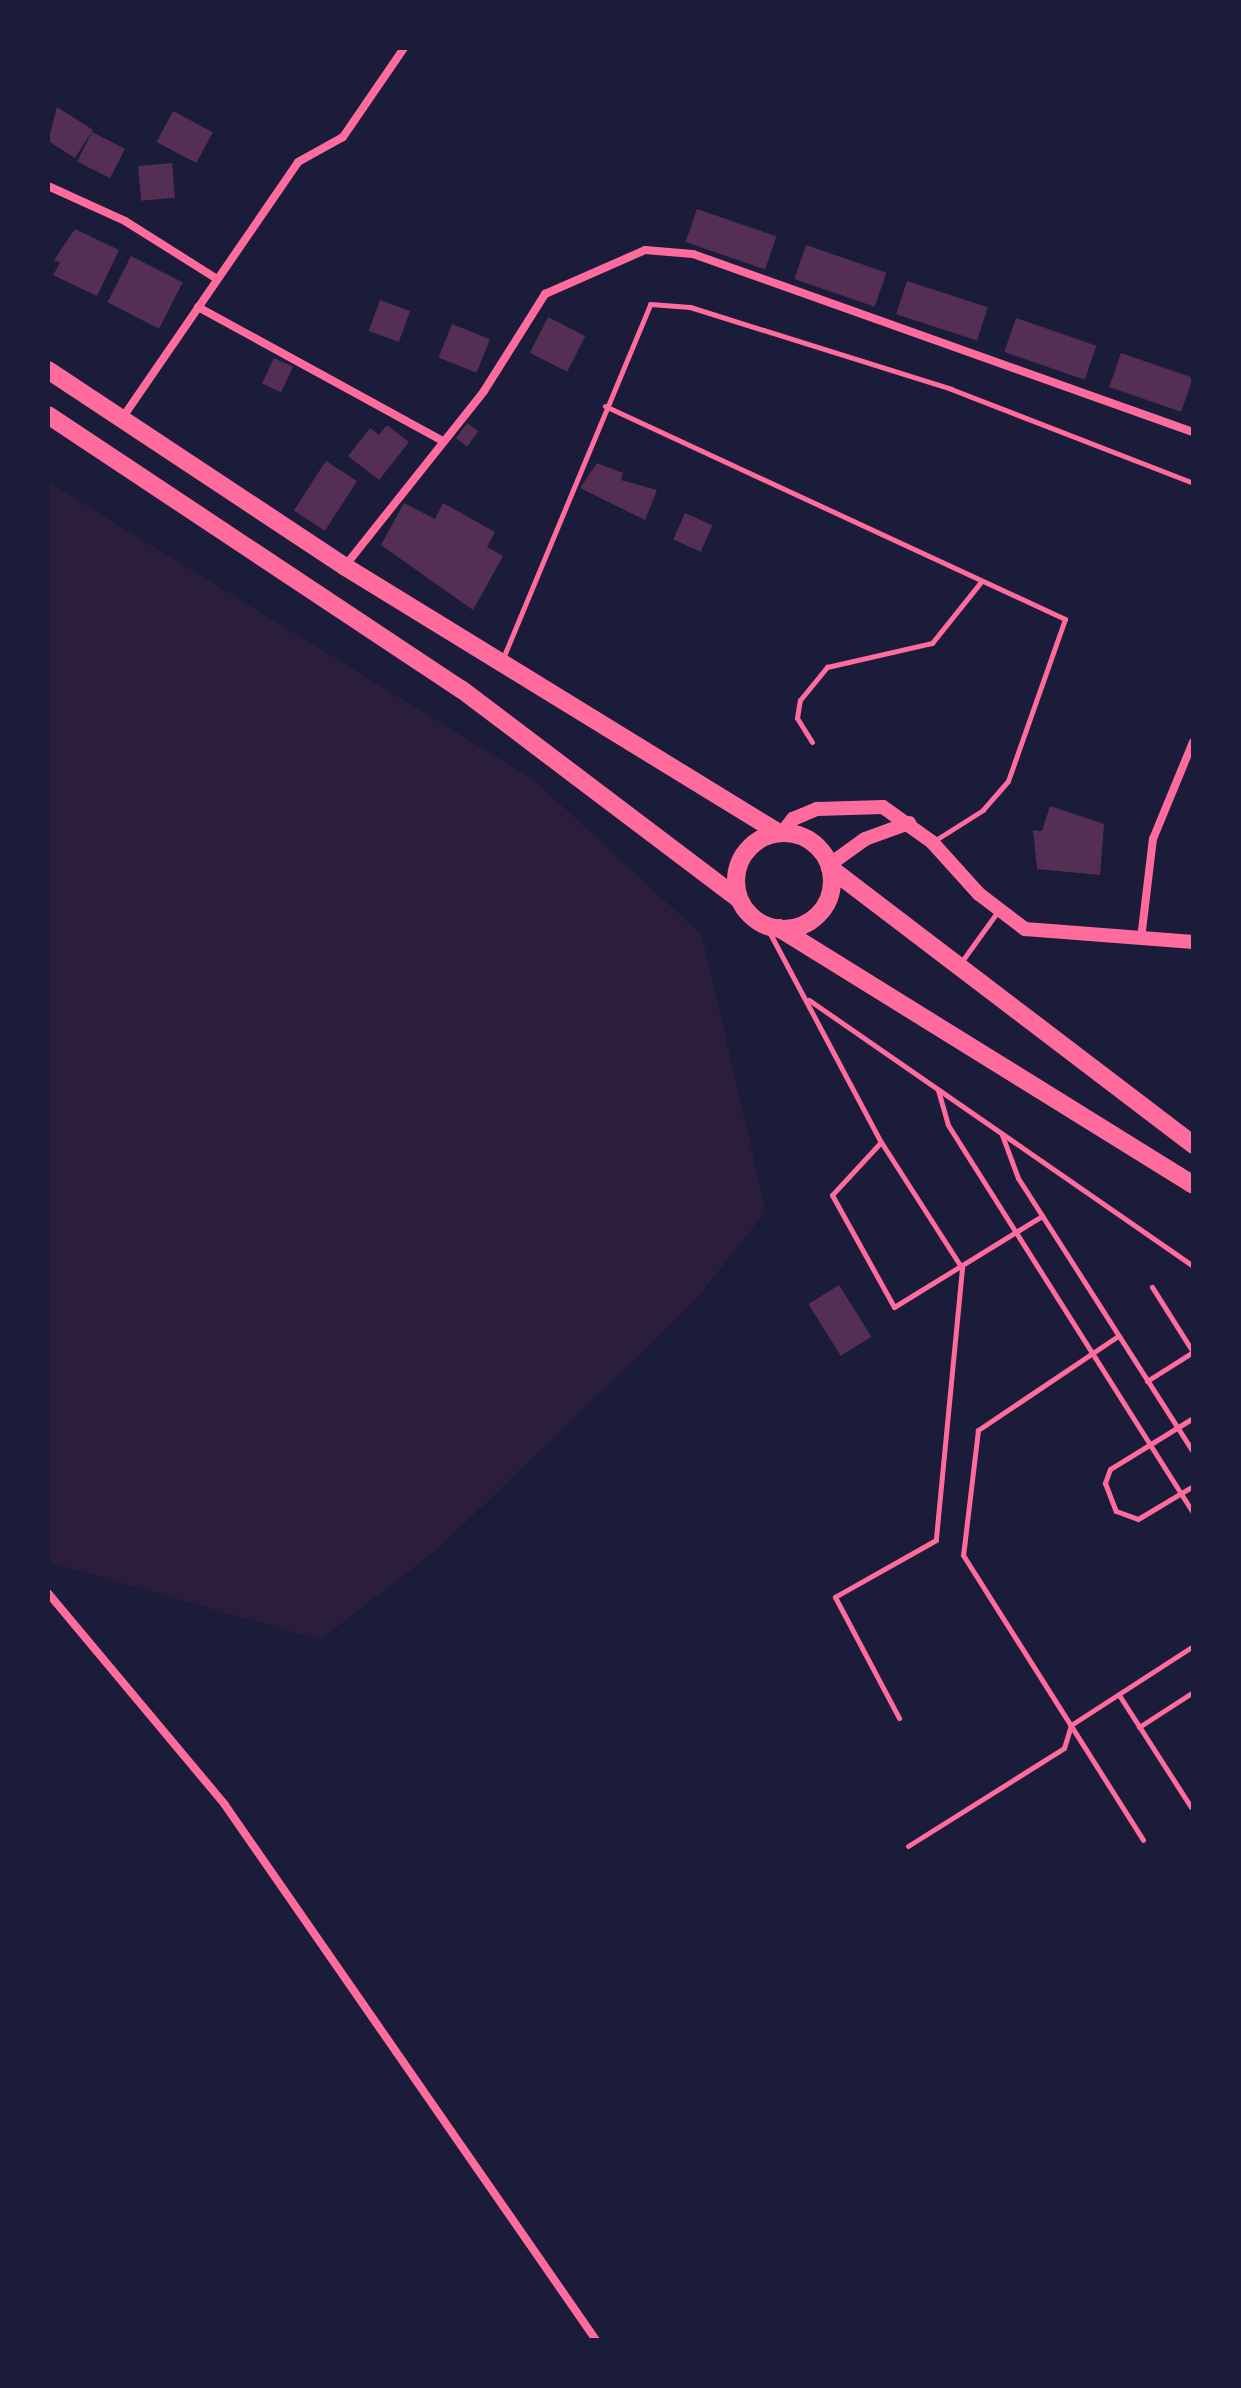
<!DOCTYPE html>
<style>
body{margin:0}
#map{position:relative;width:1241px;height:2388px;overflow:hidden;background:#1b1b3a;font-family:Inter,sans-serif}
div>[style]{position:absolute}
.green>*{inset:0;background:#2a1e3b}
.building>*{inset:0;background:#542f53;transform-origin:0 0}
.service>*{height:5px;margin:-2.5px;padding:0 2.5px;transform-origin:2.5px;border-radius:2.5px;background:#ff6b9d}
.minor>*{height:8px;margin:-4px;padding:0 4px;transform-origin:4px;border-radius:4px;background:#ff6b9d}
.tertiary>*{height:14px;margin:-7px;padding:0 7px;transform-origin:7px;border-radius:7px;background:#ff6b9d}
.trunk>*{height:18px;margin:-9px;padding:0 9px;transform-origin:9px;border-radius:9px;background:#ff6b9d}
.trunk>.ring{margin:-9px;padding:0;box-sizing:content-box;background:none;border:18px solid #ff6b9d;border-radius:50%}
span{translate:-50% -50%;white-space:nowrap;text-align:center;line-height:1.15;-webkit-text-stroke:6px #1b1b3a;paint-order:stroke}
.frame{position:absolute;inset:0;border:50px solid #1b1b3a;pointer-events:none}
</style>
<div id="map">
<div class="green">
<i style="clip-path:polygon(48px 482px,534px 780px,702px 935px,766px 1211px,694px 1302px,439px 1548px,320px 1640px,48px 1562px)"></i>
</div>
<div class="building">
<i style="clip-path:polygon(57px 107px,93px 130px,75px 158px,48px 141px)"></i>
<i style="left:173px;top:111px;width:45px;height:35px;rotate:28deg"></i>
<i style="left:92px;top:132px;width:37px;height:33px;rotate:27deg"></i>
<i style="left:172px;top:163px;width:35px;height:34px;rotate:85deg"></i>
<i style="left:697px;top:209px;width:84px;height:35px;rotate:19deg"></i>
<i style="clip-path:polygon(75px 229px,119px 250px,97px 296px,53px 275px,60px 263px,54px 260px)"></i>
<i style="left:806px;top:245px;width:85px;height:36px;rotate:19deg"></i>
<i style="left:131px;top:256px;width:58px;height:52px;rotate:27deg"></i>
<i style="left:907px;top:281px;width:85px;height:35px;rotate:18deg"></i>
<i style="left:380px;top:300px;width:32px;height:33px;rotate:20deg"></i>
<i style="left:548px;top:317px;width:42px;height:40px;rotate:27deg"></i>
<i style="left:1016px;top:318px;width:85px;height:36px;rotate:19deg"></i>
<i style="left:452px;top:324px;width:41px;height:36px;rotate:22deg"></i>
<i style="left:1121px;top:353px;width:76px;height:36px;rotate:19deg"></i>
<i style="left:274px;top:358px;width:21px;height:28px;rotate:25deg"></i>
<i style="left:467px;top:423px;width:14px;height:19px;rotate:36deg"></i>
<i style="clip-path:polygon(387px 425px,409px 442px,379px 480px,348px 456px,370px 428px,379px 435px)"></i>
<i style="left:326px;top:461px;width:37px;height:59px;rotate:33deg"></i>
<i style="clip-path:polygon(597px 463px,623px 473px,621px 480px,657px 490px,645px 520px,580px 488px)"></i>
<i style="clip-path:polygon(404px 503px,435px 519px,443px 503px,495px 532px,487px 547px,503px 556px,473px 610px,381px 545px)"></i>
<i style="left:685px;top:513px;width:30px;height:29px;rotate:24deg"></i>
<i style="clip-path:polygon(1050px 806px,1104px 824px,1100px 875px,1037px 869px,1033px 830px,1042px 831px)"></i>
<i style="left:839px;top:1285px;width:61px;height:36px;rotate:58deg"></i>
</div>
<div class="service">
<i style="left:605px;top:406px;width:507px;rotate:24.85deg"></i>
<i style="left:1065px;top:619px;width:172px;rotate:109.4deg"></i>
<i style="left:1008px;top:781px;width:38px;rotate:131deg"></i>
<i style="left:983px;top:810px;width:58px;rotate:147.7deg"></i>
<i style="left:503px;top:658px;width:383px;rotate:-67.4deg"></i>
<i style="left:650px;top:304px;width:40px;rotate:4.3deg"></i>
<i style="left:690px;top:307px;width:274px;rotate:17.4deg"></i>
<i style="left:951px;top:389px;width:260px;rotate:21.2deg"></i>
<i style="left:812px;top:742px;width:28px;rotate:-122deg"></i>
<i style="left:797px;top:718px;width:18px;rotate:-81deg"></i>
<i style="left:800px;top:700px;width:43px;rotate:-50.7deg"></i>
<i style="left:827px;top:667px;width:108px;rotate:-12.9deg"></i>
<i style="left:932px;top:643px;width:77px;rotate:-51.3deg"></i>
<i style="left:766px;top:926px;width:245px;rotate:62deg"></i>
<i style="left:881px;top:1142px;width:150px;rotate:57.3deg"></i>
<i style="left:962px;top:1268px;width:273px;rotate:95.5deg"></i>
<i style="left:936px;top:1540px;width:116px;rotate:150.6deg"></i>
<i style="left:835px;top:1597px;width:137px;rotate:62.1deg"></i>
<i style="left:962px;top:961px;width:62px;rotate:-54.2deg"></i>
<i style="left:809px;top:1000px;width:467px;rotate:34.7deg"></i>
<i style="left:938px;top:1090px;width:36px;rotate:74deg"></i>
<i style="left:948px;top:1125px;width:459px;rotate:57.7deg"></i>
<i style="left:1002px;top:1135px;width:46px;rotate:69.6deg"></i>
<i style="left:1018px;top:1178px;width:325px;rotate:57.4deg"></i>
<i style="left:881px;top:1142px;width:72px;rotate:132.8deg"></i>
<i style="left:832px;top:1195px;width:128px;rotate:61deg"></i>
<i style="left:894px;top:1307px;width:174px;rotate:-31.6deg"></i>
<i style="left:1118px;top:1336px;width:169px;rotate:146.1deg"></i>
<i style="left:978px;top:1430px;width:126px;rotate:96.8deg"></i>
<i style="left:963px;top:1555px;width:337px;rotate:57.7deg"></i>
<i style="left:1147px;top:1381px;width:54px;rotate:-32.2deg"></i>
<i style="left:1193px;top:1352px;width:77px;rotate:-122.2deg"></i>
<i style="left:1193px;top:1418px;width:97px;rotate:148.4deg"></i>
<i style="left:1110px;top:1469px;width:15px;rotate:110deg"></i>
<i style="left:1105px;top:1483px;width:30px;rotate:69deg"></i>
<i style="left:1116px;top:1511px;width:23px;rotate:20deg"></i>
<i style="left:1138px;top:1519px;width:64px;rotate:-31deg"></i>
<i style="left:1119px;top:1695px;width:133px;rotate:57.3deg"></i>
<i style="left:1139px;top:1727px;width:64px;rotate:-32.9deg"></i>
<i style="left:908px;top:1846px;width:184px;rotate:-32.1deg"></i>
<i style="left:1064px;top:1748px;width:24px;rotate:-73deg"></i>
<i style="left:1071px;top:1725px;width:145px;rotate:-32.9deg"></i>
</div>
<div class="minor">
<i style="left:48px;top:186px;width:85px;rotate:24.4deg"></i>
<i style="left:125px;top:221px;width:109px;rotate:32.2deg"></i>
<i style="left:198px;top:307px;width:277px;rotate:28.7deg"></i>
<i style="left:123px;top:417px;width:309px;rotate:-55.5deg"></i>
<i style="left:298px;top:162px;width:51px;rotate:-29.1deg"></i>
<i style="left:343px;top:137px;width:108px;rotate:-55.6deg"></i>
<i style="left:345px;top:566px;width:223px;rotate:-51.5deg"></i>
<i style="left:484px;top:391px;width:115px;rotate:-57.8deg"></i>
<i style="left:545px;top:294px;width:109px;rotate:-23.7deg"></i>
<i style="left:645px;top:250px;width:48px;rotate:4.8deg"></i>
<i style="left:693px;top:254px;width:531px;rotate:19.6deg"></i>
<i style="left:1141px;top:939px;width:101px;rotate:-83.2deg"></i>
<i style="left:1153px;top:839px;width:105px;rotate:-67.6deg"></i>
<i style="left:48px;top:1593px;width:276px;rotate:50.1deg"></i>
<i style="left:225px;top:1805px;width:651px;rotate:55.26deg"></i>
</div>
<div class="tertiary">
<i style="left:782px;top:833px;width:18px;rotate:-52deg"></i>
<i style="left:793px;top:819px;width:26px;rotate:-23deg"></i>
<i style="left:817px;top:809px;width:66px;rotate:-1.7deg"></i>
<i style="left:883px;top:807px;width:60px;rotate:35.5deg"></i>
<i style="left:932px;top:842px;width:70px;rotate:47.9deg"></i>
<i style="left:979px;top:894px;width:58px;rotate:37.3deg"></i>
<i style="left:1025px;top:929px;width:169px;rotate:4.4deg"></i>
<i style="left:829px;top:865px;width:44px;rotate:-35.8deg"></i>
<i style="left:865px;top:839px;width:47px;rotate:-20deg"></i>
</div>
<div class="trunk">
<i style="left:48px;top:370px;width:355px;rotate:33.5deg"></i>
<i style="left:344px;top:566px;width:510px;rotate:31.54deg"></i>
<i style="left:48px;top:415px;width:496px;rotate:33.6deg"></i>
<i style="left:461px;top:689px;width:348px;rotate:37.1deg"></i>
<i class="ring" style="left:736px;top:833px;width:78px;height:78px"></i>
<i style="left:830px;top:868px;width:457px;rotate:37.3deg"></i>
<i style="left:779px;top:928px;width:487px;rotate:31.8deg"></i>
</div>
<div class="frame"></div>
</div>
